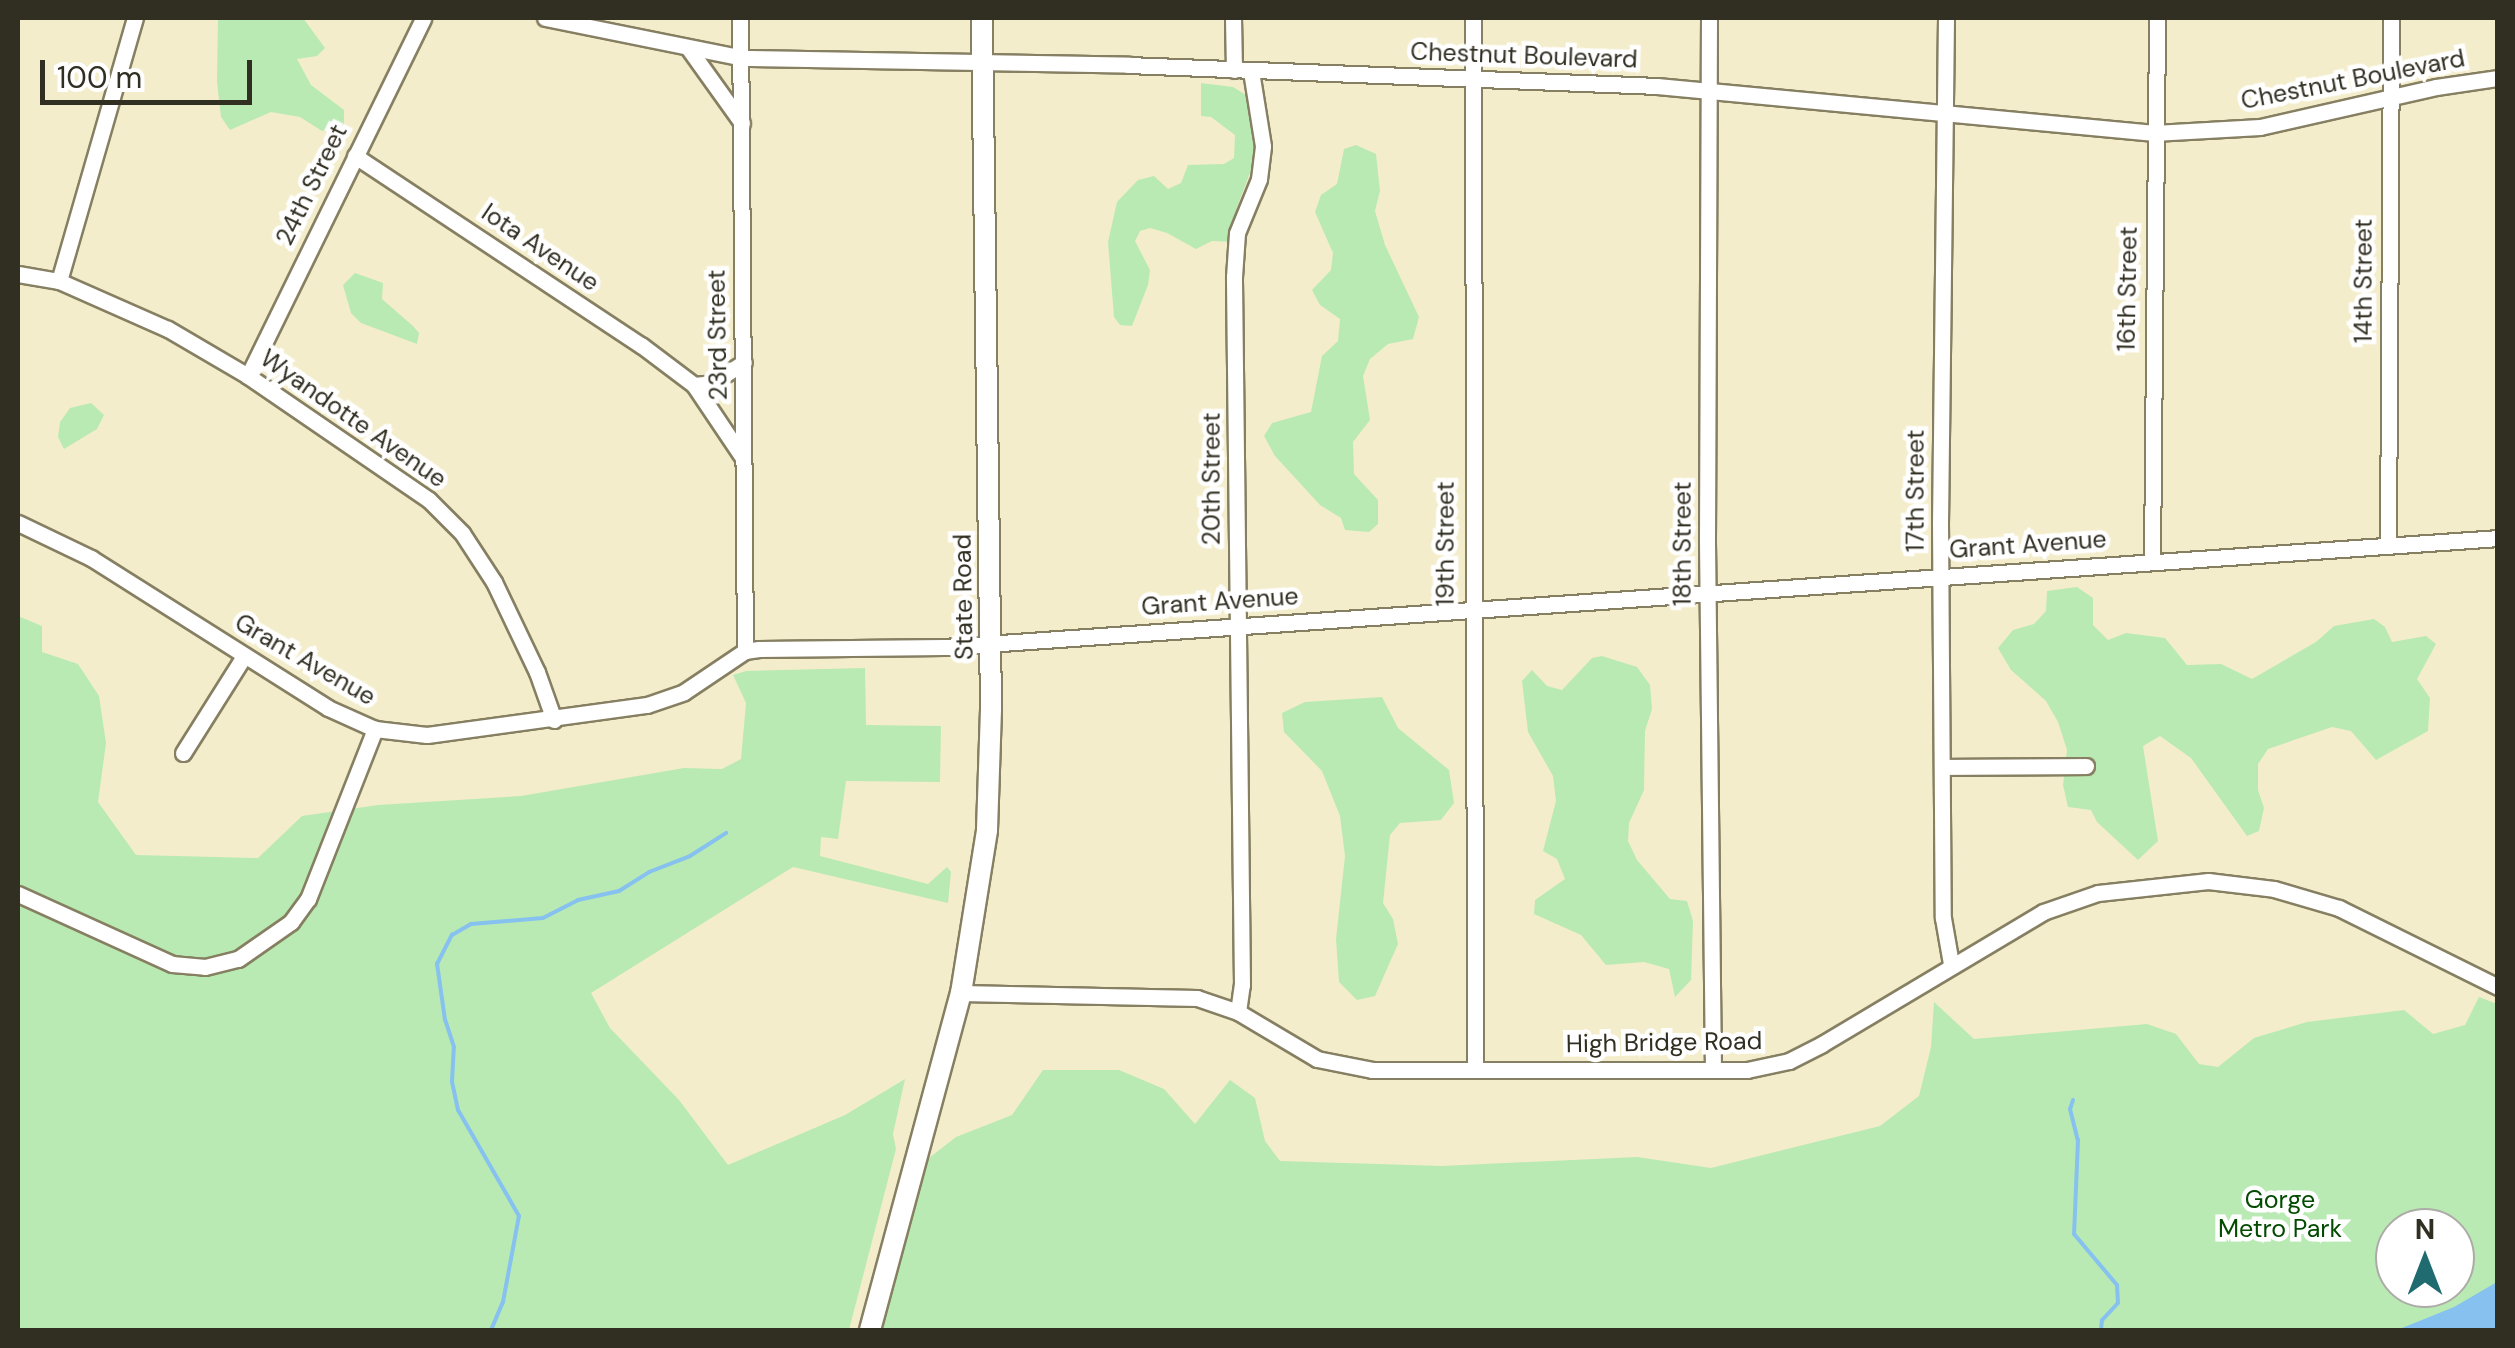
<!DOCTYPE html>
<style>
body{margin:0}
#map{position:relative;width:2515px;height:1348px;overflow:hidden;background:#f4edcc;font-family:"DM Sans",sans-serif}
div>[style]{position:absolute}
.green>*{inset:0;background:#b9eab3}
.water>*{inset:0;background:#86c1f0}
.stream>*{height:4px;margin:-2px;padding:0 2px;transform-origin:2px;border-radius:2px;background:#86c1f0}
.roads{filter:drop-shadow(2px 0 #867f62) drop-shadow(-2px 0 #867f62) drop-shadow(0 2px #867f62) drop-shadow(0 -2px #867f62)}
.minor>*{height:15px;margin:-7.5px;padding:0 7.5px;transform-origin:7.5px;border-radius:7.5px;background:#fff}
.major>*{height:20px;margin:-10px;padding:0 10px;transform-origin:10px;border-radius:10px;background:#fff}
span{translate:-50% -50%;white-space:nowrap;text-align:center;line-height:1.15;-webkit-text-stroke:9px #fff;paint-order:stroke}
.street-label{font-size:25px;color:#312e22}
.park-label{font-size:25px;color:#024b01}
.frame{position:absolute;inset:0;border:20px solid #312e22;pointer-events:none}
.north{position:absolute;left:2375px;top:1208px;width:100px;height:100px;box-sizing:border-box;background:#fff;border:2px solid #adaba7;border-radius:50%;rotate:0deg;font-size:28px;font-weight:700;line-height:40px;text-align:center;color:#312e22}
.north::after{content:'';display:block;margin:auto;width:35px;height:45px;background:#1f6b6f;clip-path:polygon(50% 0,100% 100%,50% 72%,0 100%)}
.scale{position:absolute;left:40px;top:60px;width:212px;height:45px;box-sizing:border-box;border:5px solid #312e22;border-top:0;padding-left:12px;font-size:30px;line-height:35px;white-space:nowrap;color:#312e22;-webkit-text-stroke:8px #fff;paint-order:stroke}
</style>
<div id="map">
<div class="green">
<i style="clip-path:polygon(218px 18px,303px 18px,325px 48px,317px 56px,297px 59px,311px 85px,344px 110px,344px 126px,322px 131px,300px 117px,271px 112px,230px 130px,221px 117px,217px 82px)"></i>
<i style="clip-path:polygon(1201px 83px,1233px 87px,1246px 95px,1256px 119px,1256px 157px,1237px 207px,1231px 242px,1212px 241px,1196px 249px,1167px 233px,1150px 228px,1140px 231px,1135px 241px,1150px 270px,1148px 285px,1132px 326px,1120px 325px,1114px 317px,1108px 242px,1117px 202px,1138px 180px,1154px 176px,1168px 189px,1181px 183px,1188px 165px,1224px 164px,1234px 158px,1235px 135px,1211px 117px,1201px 116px)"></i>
<i style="clip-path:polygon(1356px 145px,1376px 154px,1380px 191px,1375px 211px,1385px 245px,1419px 317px,1413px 339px,1388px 344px,1370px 359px,1363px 376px,1370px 420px,1353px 442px,1354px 474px,1378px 500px,1378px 524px,1369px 532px,1345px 530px,1341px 518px,1320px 505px,1275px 456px,1264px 436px,1272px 423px,1311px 412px,1322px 356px,1338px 341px,1340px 319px,1320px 305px,1312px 290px,1331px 270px,1333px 253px,1315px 212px,1321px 195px,1337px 184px,1344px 149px)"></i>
<i style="clip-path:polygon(355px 273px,383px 283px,382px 299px,413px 326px,419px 333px,417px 344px,361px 323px,351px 313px,343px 285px)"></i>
<i style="clip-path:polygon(91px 403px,104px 415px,97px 429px,64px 449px,58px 437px,60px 422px,70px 408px)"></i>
<i style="clip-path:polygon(2077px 587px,2093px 598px,2093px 625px,2108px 640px,2126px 633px,2165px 638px,2187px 665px,2221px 664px,2252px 679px,2316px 642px,2334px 626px,2374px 619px,2385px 627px,2392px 642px,2426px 636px,2436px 644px,2417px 679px,2430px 698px,2428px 731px,2376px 760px,2351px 731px,2332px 727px,2268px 749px,2258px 764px,2258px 790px,2264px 808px,2259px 831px,2247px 836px,2191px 758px,2160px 736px,2143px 746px,2158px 841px,2138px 860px,2097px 822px,2091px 810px,2068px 807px,2063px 785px,2067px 750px,2058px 722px,2046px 701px,2011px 670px,1998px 648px,2013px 630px,2034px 624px,2046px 611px,2047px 591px)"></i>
<i style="clip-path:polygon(18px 616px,42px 626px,42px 652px,78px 664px,99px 696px,106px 743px,98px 802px,136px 855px,258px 858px,302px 816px,378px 805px,521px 796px,684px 768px,722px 769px,741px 759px,746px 703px,733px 675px,746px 671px,865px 668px,866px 725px,941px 726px,940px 782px,846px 781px,838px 839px,821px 837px,820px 856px,928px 884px,947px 867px,951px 872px,948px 903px,793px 867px,591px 993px,610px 1028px,679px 1100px,728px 1165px,845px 1115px,905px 1079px,893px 1134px,896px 1149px,849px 1330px,18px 1330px)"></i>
<i style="clip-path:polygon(1602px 656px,1637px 667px,1650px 685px,1652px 709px,1645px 731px,1644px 790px,1629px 823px,1628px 841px,1637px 860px,1670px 899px,1687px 901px,1693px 921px,1691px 980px,1675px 997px,1669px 969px,1644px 962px,1606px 965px,1581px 935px,1534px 914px,1535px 900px,1565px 879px,1557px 859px,1543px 851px,1556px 801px,1553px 776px,1528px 732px,1522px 681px,1532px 670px,1547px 686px,1562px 690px,1592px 658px)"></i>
<i style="clip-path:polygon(1382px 697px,1398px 728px,1449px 770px,1454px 803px,1441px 820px,1400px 823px,1390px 835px,1383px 903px,1393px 919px,1398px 944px,1375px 996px,1357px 1000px,1339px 982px,1336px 939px,1345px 856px,1340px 816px,1322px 771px,1284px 732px,1282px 713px,1305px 702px)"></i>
<i style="clip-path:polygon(evenodd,2479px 997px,2497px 1004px,2497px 1330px,870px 1330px,916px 1168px,956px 1137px,1012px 1115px,1043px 1070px,1119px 1070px,1164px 1089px,1195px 1124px,1230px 1080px,1255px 1098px,1265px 1141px,1280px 1161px,1442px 1166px,1637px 1157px,1711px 1168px,1880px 1126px,1919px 1096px,1931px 1047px,1934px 1002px,1974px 1039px,2147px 1024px,2176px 1034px,2199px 1064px,2218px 1067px,2254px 1038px,2307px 1022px,2404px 1010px,2433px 1034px,2465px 1025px,2479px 997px,2395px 1228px,2455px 1228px,2455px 1288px,2395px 1288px,2395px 1228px)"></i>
</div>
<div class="water">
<i style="clip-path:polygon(2497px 1282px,2497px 1330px,2397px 1330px,2454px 1307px)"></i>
</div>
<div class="stream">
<i style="left:2073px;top:1100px;width:9px;rotate:108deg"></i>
<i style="left:2070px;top:1109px;width:32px;rotate:76deg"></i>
<i style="left:2078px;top:1140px;width:94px;rotate:92.4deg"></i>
<i style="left:2074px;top:1234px;width:67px;rotate:49.9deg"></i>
<i style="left:2117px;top:1285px;width:18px;rotate:87deg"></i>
<i style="left:2118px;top:1303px;width:23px;rotate:133deg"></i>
<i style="left:2102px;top:1320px;width:10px;rotate:96deg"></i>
<i style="left:491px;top:1330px;width:30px;rotate:-67deg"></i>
<i style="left:503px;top:1302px;width:87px;rotate:-79.5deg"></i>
<i style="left:519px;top:1216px;width:122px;rotate:-119.9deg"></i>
<i style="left:458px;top:1110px;width:29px;rotate:-102deg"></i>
<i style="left:452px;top:1082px;width:35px;rotate:-87deg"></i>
<i style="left:454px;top:1047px;width:28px;rotate:-108deg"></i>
<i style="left:445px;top:1020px;width:57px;rotate:-98.1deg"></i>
<i style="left:437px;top:964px;width:33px;rotate:-63deg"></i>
<i style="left:452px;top:935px;width:22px;rotate:-30deg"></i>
<i style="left:471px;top:924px;width:72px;rotate:-4.8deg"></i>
<i style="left:543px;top:918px;width:39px;rotate:-27deg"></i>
<i style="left:578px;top:900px;width:42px;rotate:-12.4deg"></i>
<i style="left:619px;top:891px;width:36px;rotate:-32deg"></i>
<i style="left:649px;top:872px;width:44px;rotate:-21.3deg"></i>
<i style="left:690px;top:856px;width:43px;rotate:-32.6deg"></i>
</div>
<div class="roads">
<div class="minor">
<i style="left:545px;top:18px;width:202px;rotate:11.4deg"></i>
<i style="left:743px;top:58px;width:385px;rotate:1deg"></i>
<i style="left:1128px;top:65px;width:529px;rotate:2.27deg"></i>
<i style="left:1657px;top:86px;width:500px;rotate:5.39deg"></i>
<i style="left:2155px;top:133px;width:105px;rotate:-3.3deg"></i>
<i style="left:2260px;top:127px;width:180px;rotate:-12.8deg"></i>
<i style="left:2436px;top:87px;width:63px;rotate:-8.3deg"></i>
<i style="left:740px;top:18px;width:633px;rotate:89.55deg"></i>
<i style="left:1233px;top:18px;width:52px;rotate:88.9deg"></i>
<i style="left:1473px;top:18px;width:1052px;rotate:89.89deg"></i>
<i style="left:1709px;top:18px;width:524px;rotate:90.22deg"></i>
<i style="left:1707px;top:542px;width:528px;rotate:89.35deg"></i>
<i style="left:1946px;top:18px;width:505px;rotate:90.68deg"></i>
<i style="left:1940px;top:523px;width:395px;rotate:89.6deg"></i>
<i style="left:1943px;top:918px;width:47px;rotate:80.1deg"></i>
<i style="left:689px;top:49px;width:91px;rotate:54.4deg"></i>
<i style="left:355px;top:156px;width:343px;rotate:33.5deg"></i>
<i style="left:641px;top:345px;width:66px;rotate:37deg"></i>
<i style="left:694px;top:385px;width:88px;rotate:56.1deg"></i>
<i style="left:18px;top:274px;width:42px;rotate:9.7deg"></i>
<i style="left:59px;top:281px;width:119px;rotate:23.8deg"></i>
<i style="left:168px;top:329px;width:93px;rotate:30.4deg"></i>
<i style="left:248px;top:376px;width:219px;rotate:34.4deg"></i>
<i style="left:429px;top:500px;width:47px;rotate:45deg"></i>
<i style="left:462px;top:533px;width:59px;rotate:56.9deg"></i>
<i style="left:494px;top:582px;width:100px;rotate:64.5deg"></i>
<i style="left:537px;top:672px;width:51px;rotate:70.5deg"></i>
<i style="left:59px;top:281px;width:274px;rotate:-73.9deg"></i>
<i style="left:248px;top:376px;width:398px;rotate:-63.9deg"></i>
<i style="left:694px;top:385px;width:18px;rotate:-6deg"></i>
<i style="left:712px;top:383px;width:38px;rotate:-33deg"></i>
<i style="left:18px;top:523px;width:81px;rotate:25.6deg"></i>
<i style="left:91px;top:558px;width:280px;rotate:32.3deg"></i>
<i style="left:328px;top:708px;width:51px;rotate:24.1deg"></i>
<i style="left:375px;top:729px;width:52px;rotate:6.6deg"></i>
<i style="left:427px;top:735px;width:222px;rotate:-7.8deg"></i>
<i style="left:647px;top:705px;width:39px;rotate:-19deg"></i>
<i style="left:684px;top:692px;width:73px;rotate:-33.9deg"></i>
<i style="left:745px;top:651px;width:14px;rotate:-8deg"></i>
<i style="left:759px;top:649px;width:185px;rotate:-0.6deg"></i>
<i style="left:944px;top:647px;width:1558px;rotate:-4.01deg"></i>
<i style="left:2388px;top:546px;width:528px;rotate:-89.67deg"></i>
<i style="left:2152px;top:561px;width:543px;rotate:-89.47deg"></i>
<i style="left:183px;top:753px;width:115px;rotate:-57.8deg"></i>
<i style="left:1942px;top:767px;width:144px;rotate:-0.4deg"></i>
<i style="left:18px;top:894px;width:169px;rotate:24.4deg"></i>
<i style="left:172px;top:964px;width:33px;rotate:5deg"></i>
<i style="left:205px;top:967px;width:34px;rotate:-14deg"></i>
<i style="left:238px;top:959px;width:65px;rotate:-34.9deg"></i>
<i style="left:291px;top:922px;width:29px;rotate:-54deg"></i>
<i style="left:308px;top:899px;width:183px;rotate:-68.5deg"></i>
<i style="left:961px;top:993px;width:236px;rotate:1.2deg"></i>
<i style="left:1197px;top:998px;width:43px;rotate:18.9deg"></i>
<i style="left:1238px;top:1012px;width:92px;rotate:30.7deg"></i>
<i style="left:1317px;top:1059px;width:56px;rotate:11.3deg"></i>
<i style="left:1372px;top:1070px;width:375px"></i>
<i style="left:1747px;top:1070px;width:43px;rotate:-12.1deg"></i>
<i style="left:1789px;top:1061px;width:37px;rotate:-27deg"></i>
<i style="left:1822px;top:1044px;width:257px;rotate:-30.8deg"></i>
<i style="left:2043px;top:912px;width:58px;rotate:-19.1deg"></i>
<i style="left:2098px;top:893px;width:111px;rotate:-6.2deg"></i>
<i style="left:2208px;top:881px;width:66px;rotate:6.9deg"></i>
<i style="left:2274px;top:889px;width:68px;rotate:16.3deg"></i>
<i style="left:2339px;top:908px;width:178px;rotate:26.4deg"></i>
<i style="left:1238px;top:1012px;width:27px;rotate:-82deg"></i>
<i style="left:1242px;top:985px;width:708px;rotate:-90.65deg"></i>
<i style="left:1234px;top:277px;width:44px;rotate:-86.1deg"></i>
<i style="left:1237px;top:233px;width:58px;rotate:-67.8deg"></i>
<i style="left:1259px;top:179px;width:33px;rotate:-83deg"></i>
<i style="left:1263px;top:146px;width:76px;rotate:-99.1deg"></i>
</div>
<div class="major">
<i style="left:870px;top:1330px;width:349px;rotate:-74.9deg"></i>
<i style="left:961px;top:993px;width:165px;rotate:-80.9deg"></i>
<i style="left:987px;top:830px;width:120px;rotate:-88.1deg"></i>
<i style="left:991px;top:710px;width:692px;rotate:-90.75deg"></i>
</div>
</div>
<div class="street-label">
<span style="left:1524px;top:56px;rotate:2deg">Chestnut Boulevard</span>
<span style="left:2353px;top:80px;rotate:-11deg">Chestnut Boulevard</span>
<span style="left:312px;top:185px;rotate:-64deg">24th Street</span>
<span style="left:540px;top:248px;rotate:34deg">Iota Avenue</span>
<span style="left:2364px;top:281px;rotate:-90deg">14th Street</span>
<span style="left:2128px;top:289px;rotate:-89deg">16th Street</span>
<span style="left:718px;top:335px;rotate:-91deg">23rd Street</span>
<span style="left:353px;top:419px;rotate:35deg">Wyandotte Avenue</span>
<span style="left:1212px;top:479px;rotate:-90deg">20th Street</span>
<span style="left:1916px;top:491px;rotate:-90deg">17th Street</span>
<span style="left:1446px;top:544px;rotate:-90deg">19th Street</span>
<span style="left:1683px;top:544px;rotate:-90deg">18th Street</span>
<span style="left:2028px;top:545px;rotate:-4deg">Grant Avenue</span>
<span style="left:964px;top:597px;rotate:-91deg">State Road</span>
<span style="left:1220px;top:602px;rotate:-4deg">Grant Avenue</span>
<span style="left:305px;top:660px;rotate:30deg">Grant Avenue</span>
<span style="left:1664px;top:1043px;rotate:-1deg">High Bridge Road</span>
</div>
<div class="park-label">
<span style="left:2280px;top:1215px">Gorge<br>Metro Park</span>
</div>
<div class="frame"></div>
<div class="north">N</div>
<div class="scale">100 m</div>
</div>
